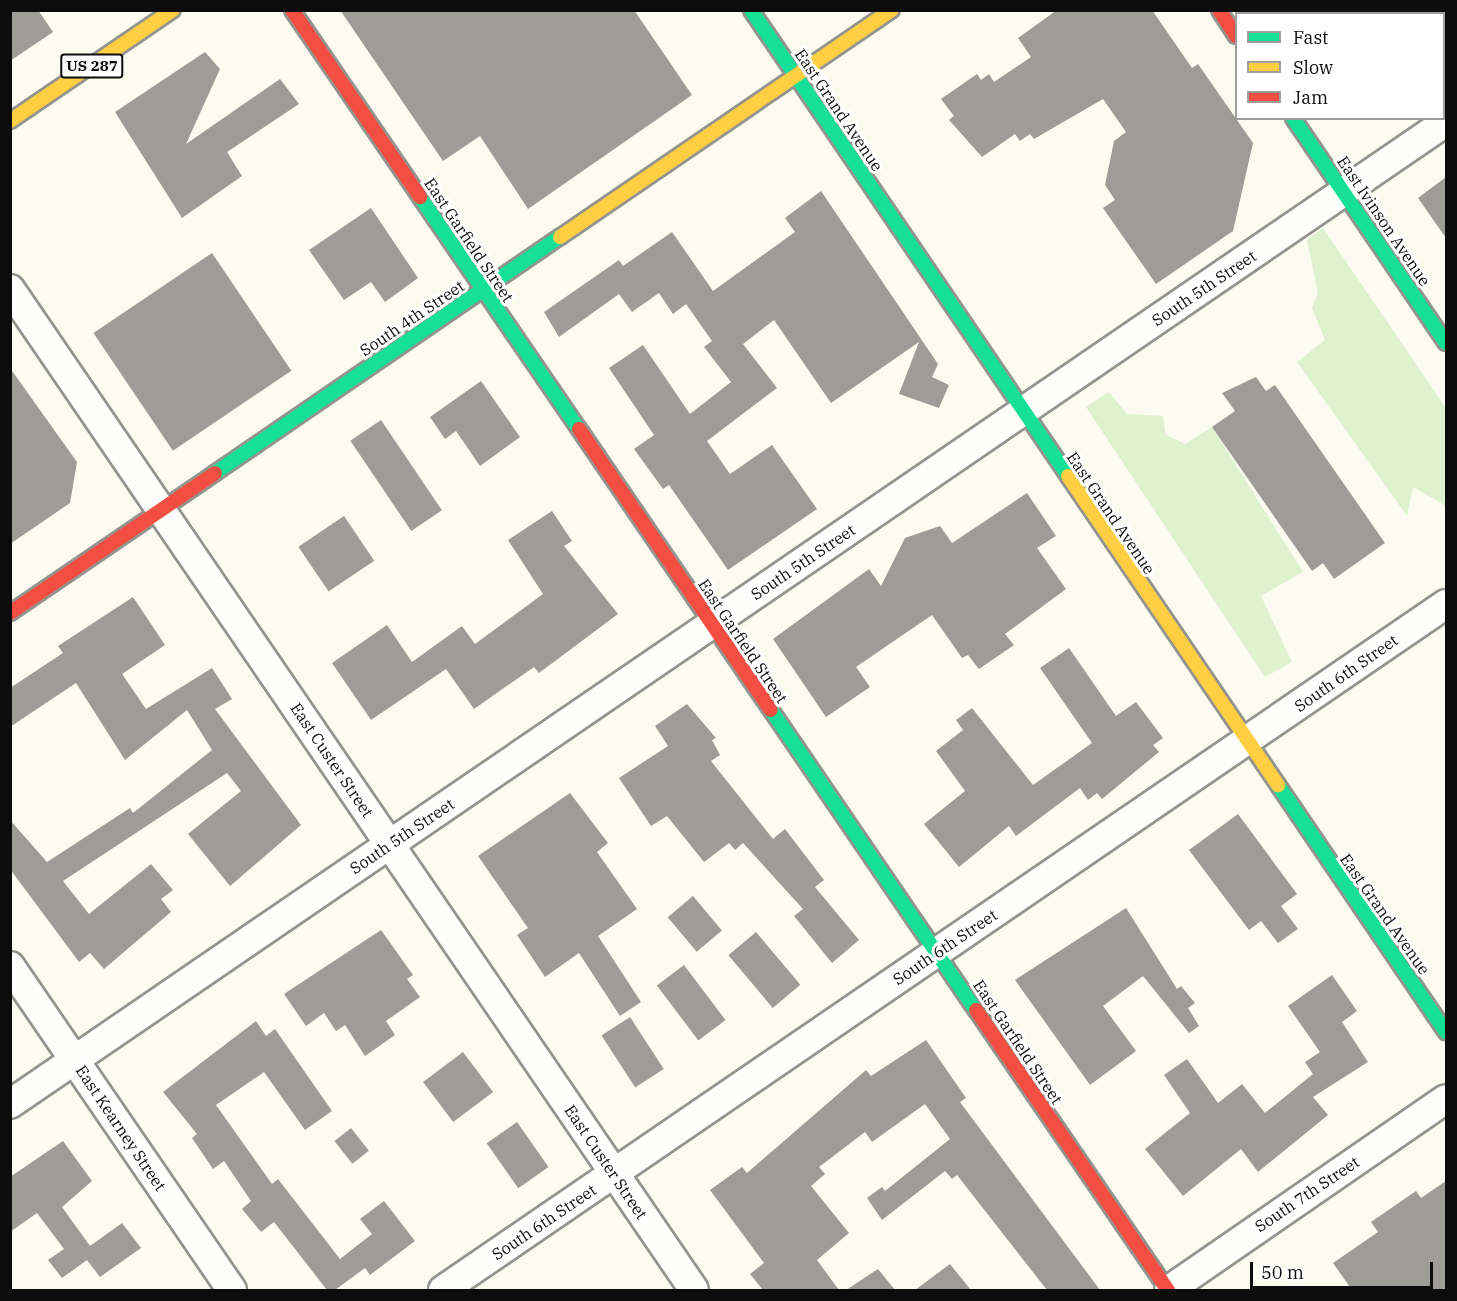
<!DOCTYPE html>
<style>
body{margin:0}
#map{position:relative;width:1457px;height:1301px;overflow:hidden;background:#fbfbf0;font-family:"IBM Plex Serif",serif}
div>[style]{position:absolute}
.green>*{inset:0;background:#def2cf}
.building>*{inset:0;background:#9e9c96;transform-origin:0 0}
.roads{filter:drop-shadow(2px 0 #94948f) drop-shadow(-2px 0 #94948f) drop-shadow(0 2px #94948f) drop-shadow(0 -2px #94948f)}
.street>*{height:28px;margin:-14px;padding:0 14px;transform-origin:14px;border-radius:14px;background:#fefefd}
.fast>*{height:14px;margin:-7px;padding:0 7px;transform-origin:7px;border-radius:7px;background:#16e098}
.slow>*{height:14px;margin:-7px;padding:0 7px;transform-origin:7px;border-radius:7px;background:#ffcf43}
.jam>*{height:14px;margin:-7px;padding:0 7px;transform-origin:7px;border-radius:7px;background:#f24e42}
span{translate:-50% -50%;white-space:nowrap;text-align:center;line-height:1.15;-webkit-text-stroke:6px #fff;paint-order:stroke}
.shield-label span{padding:2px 4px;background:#fff;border:2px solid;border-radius:4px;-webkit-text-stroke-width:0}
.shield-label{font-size:15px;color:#0c0c0c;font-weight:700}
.street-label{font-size:16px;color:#0c0c0c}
.frame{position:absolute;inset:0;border:12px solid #0c0c0c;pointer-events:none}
.legend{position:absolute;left:1235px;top:12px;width:210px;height:108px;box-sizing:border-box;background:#fff;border:2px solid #9e9e9e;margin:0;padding:8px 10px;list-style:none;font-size:18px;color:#0c0c0c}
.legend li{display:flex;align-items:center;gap:12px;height:30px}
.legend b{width:30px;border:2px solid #9e9e9e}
.scale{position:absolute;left:1250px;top:1262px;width:183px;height:27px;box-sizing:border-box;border:3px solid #0c0c0c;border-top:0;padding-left:8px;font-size:18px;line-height:21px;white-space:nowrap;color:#0c0c0c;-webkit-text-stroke:4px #fff;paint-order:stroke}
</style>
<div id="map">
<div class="green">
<i style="clip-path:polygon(1323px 228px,1446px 408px,1446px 506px,1413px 487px,1407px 516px,1297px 362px,1325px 340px,1312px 308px,1318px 293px,1307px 240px)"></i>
<i style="clip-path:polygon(1109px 392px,1127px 414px,1163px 416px,1166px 435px,1185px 444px,1212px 427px,1303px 572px,1261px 596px,1292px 662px,1265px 677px,1086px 407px)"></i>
</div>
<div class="building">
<i style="clip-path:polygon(10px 10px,38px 10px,53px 32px,10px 61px)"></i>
<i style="clip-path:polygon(340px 10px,634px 10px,692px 95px,528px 209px,480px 136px,443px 161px)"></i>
<i style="clip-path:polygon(1057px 10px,1152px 10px,1192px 68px,1198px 64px,1253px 143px,1233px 231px,1156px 284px,1103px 208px,1115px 200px,1105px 185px,1114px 141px,1126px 132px,1103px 99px,1034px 139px,1030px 134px,1020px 141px,1015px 134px,982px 157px,949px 120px,954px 116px,941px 99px,977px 74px,981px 80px,989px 74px,994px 82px,1031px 57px,1018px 38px)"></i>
<i style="clip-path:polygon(205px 52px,220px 69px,186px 144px,280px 79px,299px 104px,227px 152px,242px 176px,182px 218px,115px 112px)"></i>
<i style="clip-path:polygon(1446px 177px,1446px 238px,1418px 198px)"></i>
<i style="clip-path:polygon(821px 191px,938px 364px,932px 377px,949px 385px,939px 408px,899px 394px,919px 342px,831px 403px,774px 320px,743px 344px,777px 388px,707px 441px,730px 474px,772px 445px,817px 509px,728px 570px,669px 485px,663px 489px,634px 449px,654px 435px,609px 368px,643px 345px,690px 414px,731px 382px,704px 347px,712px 341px,686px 304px,673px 314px,659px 293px,632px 312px,619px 294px,559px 337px,544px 312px,619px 260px,623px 266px,672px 232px,713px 291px,795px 232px,785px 218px)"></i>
<i style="clip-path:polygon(371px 208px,418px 278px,385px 302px,371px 282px,344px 300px,309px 250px)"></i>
<i style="left:212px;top:253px;width:142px;height:143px;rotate:56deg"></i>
<i style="clip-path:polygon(10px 368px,77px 462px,70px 503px,10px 544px)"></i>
<i style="clip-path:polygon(1256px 377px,1266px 391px,1275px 385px,1385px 543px,1334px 579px,1323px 563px,1312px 571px,1212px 427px,1235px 411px,1222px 393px)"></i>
<i style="clip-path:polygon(481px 381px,520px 437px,480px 466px,456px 431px,445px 439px,430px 417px)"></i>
<i style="left:381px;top:420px;width:109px;height:37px;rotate:56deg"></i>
<i style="clip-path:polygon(1027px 493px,1056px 536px,1037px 548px,1066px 589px,1005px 634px,1014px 645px,979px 669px,968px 655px,962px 658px,932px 615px,856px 667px,870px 687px,826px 717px,773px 639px,869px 569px,881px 586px,905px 538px,940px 526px,952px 543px)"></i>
<i style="clip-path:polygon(552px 511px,572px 541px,564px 546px,618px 614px,539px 673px,534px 667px,474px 709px,446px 669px,371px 720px,332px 663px,387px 625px,412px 662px,462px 626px,475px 644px,543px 594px,508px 540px)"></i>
<i style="left:344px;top:516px;width:54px;height:55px;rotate:56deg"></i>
<i style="clip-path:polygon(133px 597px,165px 645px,122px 674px,146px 709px,212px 668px,232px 699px,215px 709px,301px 825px,230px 886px,188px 834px,241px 791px,227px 773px,63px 881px,89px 914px,151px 864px,173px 890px,161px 899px,171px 912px,104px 969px,90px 953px,79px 962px,10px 869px,10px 820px,47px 862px,130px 808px,133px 813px,212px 750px,187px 710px,125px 760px,76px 683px,10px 727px,10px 688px,63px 653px,58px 646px)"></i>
<i style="clip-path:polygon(1069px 648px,1116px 716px,1136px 702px,1163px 738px,1153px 745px,1159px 752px,1102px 799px,1097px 793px,1088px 800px,1080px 788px,1016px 836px,1009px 826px,959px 867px,924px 824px,965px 791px,936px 751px,963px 730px,956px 720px,972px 708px,1033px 785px,1092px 743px,1040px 668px)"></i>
<i style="clip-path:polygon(687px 704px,716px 738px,712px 740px,720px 755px,711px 761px,773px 839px,785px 829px,824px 880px,815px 887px,859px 940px,832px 963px,794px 916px,803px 909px,743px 843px,735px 850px,729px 843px,704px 862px,667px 816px,651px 826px,619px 778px,668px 746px,655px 726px)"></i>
<i style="clip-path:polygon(570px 793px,608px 843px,597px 852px,637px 909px,598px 936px,641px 1002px,620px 1016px,579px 953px,545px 977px,517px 935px,528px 928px,478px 856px)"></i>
<i style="clip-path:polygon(1238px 814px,1297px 894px,1281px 906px,1298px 929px,1278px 943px,1261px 921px,1249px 930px,1189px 850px)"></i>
<i style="left:693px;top:896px;width:45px;height:33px;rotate:50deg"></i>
<i style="clip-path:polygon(1126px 908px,1177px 989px,1181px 986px,1195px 1003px,1188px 1008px,1199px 1026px,1189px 1033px,1143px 976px,1103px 1006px,1136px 1051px,1090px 1085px,1015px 980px)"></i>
<i style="clip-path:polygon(381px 930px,413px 975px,407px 979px,420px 997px,386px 1021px,395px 1035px,365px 1056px,345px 1025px,336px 1031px,324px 1013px,306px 1026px,284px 994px)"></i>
<i style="left:756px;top:932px;width:69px;height:36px;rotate:50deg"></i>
<i style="left:684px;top:965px;width:69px;height:34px;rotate:53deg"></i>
<i style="clip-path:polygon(1332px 975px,1357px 1011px,1342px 1022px,1368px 1062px,1313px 1097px,1328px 1115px,1258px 1172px,1241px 1149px,1183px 1196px,1145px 1149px,1190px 1113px,1164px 1075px,1187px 1059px,1218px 1103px,1242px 1084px,1265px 1113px,1313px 1074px,1305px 1062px,1320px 1052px,1288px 1006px)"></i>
<i style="left:630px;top:1017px;width:62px;height:34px;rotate:57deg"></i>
<i style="clip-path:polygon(256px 1021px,266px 1036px,275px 1029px,332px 1111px,305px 1130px,264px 1072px,216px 1105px,272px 1184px,278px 1179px,340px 1259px,372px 1234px,360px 1219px,384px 1201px,415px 1241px,370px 1275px,365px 1268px,335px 1290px,327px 1290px,274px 1222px,261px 1232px,242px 1209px,251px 1201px,224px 1161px,213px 1169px,192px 1138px,197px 1134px,163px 1092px)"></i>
<i style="clip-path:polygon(926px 1040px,966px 1098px,960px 1102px,1100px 1290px,1047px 1290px,957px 1175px,952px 1179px,945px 1171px,882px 1220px,867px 1198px,882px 1187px,885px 1191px,950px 1139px,925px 1104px,872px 1142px,865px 1132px,819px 1167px,825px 1174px,811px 1186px,849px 1233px,817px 1260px,839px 1290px,763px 1290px,750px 1274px,764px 1263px,710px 1190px,742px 1167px,747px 1173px,866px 1070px,871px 1076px)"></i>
<i style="left:463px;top:1052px;width:50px;height:50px;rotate:53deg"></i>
<i style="left:517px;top:1122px;width:55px;height:37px;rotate:55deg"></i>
<i style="left:351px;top:1128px;width:29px;height:21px;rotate:52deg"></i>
<i style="clip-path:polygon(63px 1141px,92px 1181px,62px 1207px,90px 1246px,122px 1223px,141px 1248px,100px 1277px,87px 1260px,62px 1278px,48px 1260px,64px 1249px,37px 1213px,10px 1232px,10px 1177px)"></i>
<i style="clip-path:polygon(1446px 1181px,1446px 1290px,1352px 1290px,1333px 1263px,1378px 1232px,1371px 1222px,1416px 1191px,1421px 1198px)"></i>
<i style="clip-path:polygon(950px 1264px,971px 1290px,915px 1290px)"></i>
<i style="clip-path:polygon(878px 1269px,895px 1290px,846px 1290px)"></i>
</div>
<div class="roads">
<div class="street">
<i style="left:10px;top:289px;width:1212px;rotate:55.65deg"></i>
<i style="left:10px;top:966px;width:393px;rotate:55.6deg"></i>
<i style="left:10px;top:1104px;width:1740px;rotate:-34.37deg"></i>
<i style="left:443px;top:1290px;width:1215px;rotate:-34.37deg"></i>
<i style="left:1169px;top:1290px;width:336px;rotate:-34.6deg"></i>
</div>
<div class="fast">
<i style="left:751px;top:10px;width:564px;rotate:55.77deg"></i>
<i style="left:1293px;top:118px;width:272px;rotate:55.8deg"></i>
<i style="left:420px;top:197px;width:281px;rotate:55.6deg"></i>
<i style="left:215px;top:473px;width:418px;rotate:-34.4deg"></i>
<i style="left:771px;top:710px;width:363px;rotate:55.7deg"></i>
<i style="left:1278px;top:785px;width:299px;rotate:55.8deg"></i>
</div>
<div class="slow">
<i style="left:10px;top:121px;width:197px;rotate:-34.3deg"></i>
<i style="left:560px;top:237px;width:402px;rotate:-34.4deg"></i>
<i style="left:1068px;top:476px;width:374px;rotate:55.8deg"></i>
</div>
<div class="jam">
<i style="left:292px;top:10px;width:227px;rotate:55.6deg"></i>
<i style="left:1219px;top:10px;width:31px;rotate:57deg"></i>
<i style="left:579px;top:429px;width:340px;rotate:55.7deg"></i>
<i style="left:10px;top:613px;width:248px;rotate:-34.3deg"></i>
<i style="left:976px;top:1010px;width:340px;rotate:55.6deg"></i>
</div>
</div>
<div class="shield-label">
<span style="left:92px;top:66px">US 287</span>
</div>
<div class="street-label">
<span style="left:839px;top:110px;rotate:56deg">East Grand Avenue</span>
<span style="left:1384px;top:221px;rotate:56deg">East Ivinson Avenue</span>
<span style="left:469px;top:240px;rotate:56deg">East Garfield Street</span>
<span style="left:1204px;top:288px;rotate:-34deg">South 5th Street</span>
<span style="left:412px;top:318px;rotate:-34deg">South 4th Street</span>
<span style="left:1111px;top:513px;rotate:56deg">East Grand Avenue</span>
<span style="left:803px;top:562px;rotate:-34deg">South 5th Street</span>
<span style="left:743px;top:641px;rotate:56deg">East Garfield Street</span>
<span style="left:1346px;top:673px;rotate:-35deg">South 6th Street</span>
<span style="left:332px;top:760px;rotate:56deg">East Custer Street</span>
<span style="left:402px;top:836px;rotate:-34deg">South 5th Street</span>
<span style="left:1385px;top:914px;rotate:55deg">East Grand Avenue</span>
<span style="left:945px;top:947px;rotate:-34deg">South 6th Street</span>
<span style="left:1018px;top:1042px;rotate:56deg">East Garfield Street</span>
<span style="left:121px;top:1128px;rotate:56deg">East Kearney Street</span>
<span style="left:606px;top:1162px;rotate:56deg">East Custer Street</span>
<span style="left:1307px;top:1194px;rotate:-34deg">South 7th Street</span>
<span style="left:544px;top:1222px;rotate:-34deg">South 6th Street</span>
</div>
<div class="frame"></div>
<ul class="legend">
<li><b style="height:8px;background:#16e098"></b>Fast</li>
<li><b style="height:8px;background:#ffcf43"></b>Slow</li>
<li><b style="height:8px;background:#f24e42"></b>Jam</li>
</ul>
<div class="scale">50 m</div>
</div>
